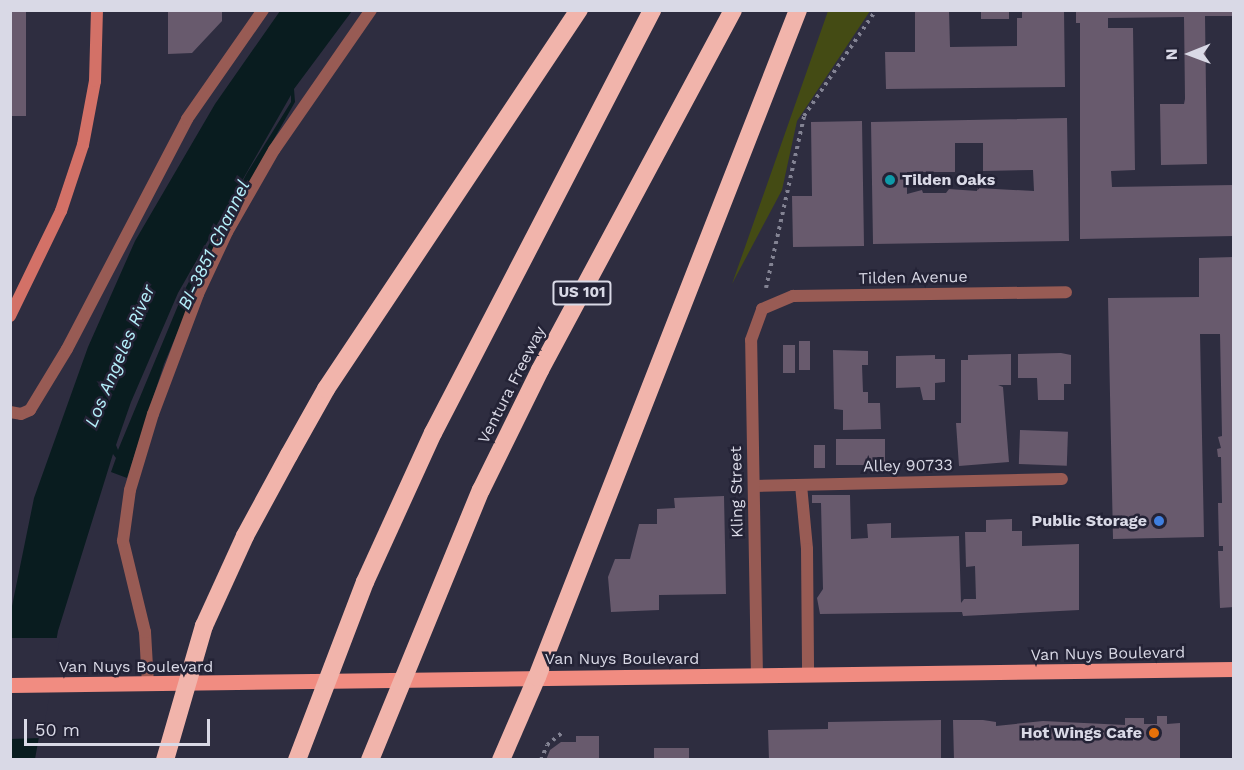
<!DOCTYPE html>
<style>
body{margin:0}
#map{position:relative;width:1244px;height:770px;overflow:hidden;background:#2e2d40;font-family:"Work Sans",sans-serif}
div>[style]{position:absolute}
.green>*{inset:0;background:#444b14}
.water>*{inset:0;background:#091c1f}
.pier>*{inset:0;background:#2e2d40}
.building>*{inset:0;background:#685a6d;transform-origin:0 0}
.path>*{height:4px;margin-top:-2px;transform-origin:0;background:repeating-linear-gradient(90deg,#838393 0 3px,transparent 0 7.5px)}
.service>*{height:12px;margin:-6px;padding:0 6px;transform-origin:6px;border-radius:6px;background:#985b54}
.minor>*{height:12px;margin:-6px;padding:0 6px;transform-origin:6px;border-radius:6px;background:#985b54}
.secondary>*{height:12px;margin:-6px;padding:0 6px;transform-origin:6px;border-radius:6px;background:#d37167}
.primary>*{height:15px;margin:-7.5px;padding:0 7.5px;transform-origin:7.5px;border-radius:7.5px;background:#f18c81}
.motorway>*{height:18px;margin:-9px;padding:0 9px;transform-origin:9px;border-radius:9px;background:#f1b4ab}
.dots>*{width:16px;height:16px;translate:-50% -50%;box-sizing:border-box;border:3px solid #242336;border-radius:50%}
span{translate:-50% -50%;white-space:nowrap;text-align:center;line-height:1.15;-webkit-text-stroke:5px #242336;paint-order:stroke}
.shield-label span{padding:2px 4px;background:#242336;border:2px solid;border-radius:4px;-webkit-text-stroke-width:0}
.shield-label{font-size:15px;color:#d9d9e6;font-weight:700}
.poi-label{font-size:16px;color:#d9d9e6;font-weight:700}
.left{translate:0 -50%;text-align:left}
.right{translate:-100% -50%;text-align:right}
.street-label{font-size:16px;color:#d9d9e6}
.water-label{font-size:18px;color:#b5f0fb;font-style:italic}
.frame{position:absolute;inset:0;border:12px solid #d9d9e6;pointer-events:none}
.north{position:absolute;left:1160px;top:24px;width:60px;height:60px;-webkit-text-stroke:4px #242336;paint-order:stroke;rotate:269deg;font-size:16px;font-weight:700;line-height:24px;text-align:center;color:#d9d9e6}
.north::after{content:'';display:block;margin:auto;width:21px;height:27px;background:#d9d9e6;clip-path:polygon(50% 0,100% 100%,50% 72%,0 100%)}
.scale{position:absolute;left:24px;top:719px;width:186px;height:27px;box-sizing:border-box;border:3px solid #d9d9e6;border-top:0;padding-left:8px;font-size:18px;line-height:21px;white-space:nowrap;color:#d9d9e6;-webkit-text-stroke:4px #242336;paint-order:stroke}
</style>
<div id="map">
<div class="green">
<i style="clip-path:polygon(828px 11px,870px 11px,797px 121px,782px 190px,732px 284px)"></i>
</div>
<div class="water">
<i style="clip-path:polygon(evenodd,280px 11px,352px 11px,294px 89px,295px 102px,217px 239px,164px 364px,127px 478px,111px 472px,116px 458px,113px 454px,58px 631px,35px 759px,11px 760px,11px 611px,34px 498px,88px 347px,135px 241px,215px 104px,280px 11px,291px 95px,291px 102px,247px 173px,184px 291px,118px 450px,116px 445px,131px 402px,178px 293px,291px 95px)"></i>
</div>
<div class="pier">
<i style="clip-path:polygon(11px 638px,60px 638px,42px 738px,10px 739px)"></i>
</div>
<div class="building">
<i style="left:10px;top:10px;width:16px;height:106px"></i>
<i style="clip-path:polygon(168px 10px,222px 10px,222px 21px,192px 53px,168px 54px)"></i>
<i style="clip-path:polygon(915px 10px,949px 10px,950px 47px,1017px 46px,1017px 18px,1022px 18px,1022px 10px,1064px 10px,1065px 87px,886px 89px,885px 52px,915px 52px)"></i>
<i style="left:981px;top:10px;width:28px;height:9px"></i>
<i style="clip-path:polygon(1076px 10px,1234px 10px,1234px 16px,1205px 16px,1207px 164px,1161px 165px,1160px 104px,1184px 104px,1185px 99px,1184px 17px,1108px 18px,1108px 28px,1133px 28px,1135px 170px,1111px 171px,1112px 187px,1234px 185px,1234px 236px,1080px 239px,1080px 23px,1076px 23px)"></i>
<i style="clip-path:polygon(evenodd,1067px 118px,1069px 241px,873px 244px,871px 122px,1067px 118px,955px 143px,983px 143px,983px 171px,1033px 170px,1034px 191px,977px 188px,977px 191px,949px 189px,946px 193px,923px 193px,922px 190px,907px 194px,907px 172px,955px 172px,955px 143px)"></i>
<i style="clip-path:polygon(862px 121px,864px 246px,793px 247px,792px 196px,812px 196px,811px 122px)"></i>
<i style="clip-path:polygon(1234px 257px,1234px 607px,1220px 608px,1218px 551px,1223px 551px,1223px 546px,1219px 546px,1218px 503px,1222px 503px,1221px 457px,1218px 457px,1217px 449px,1221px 448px,1218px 437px,1222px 436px,1220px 334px,1200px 334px,1204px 537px,1113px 539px,1108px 298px,1199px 297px,1199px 258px)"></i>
<i style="left:799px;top:341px;width:11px;height:29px"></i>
<i style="left:783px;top:345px;width:12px;height:28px"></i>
<i style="clip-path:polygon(833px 350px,868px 351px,868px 365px,862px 365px,863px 392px,868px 392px,868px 403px,880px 403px,881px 429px,843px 430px,843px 410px,834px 409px)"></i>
<i style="clip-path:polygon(1061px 353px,1071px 355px,1071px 384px,1064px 384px,1064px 400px,1038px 400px,1037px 378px,1018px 378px,1018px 354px)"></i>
<i style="clip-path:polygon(1011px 354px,1011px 385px,998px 385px,1003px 387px,1009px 462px,959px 466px,956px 423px,961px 423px,961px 360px,968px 360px,968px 355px)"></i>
<i style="clip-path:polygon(935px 355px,935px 359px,945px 359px,945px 382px,935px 383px,935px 400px,923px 400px,920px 387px,896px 388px,896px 356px)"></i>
<i style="left:1020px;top:430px;width:48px;height:34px;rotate:2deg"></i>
<i style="left:885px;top:439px;width:26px;height:49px;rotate:90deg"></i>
<i style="left:814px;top:445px;width:11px;height:23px"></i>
<i style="clip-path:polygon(812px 495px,850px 495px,851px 539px,868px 538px,867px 524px,891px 523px,891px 538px,959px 536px,961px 603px,964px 599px,976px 599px,975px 566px,966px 567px,965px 532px,986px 532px,986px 520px,1012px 519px,1012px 531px,1022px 531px,1022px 546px,1079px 544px,1079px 610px,963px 616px,962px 612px,820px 614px,817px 598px,823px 589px,821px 503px,812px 503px)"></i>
<i style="clip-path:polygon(724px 496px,726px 594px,659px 595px,659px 610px,611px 612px,608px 577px,615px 559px,630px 559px,639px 524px,657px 524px,657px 509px,675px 508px,674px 498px)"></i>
<i style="clip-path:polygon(1157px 716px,1167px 716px,1167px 724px,1180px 723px,1180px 760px,954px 760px,953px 720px,983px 720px,996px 722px,996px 726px,1043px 721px,1125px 725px,1125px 718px,1144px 718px,1144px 724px,1157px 724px)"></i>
<i style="clip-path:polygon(941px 720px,941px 760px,769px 760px,768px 730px,828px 729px,828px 722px)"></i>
<i style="clip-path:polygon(576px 736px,599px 736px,599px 760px,546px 760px,550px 750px,561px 742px,576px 742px)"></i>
<i style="left:689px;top:748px;width:12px;height:35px;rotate:90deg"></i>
</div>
<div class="path">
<i style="left:766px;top:288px;width:176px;rotate:-77.5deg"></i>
<i style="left:804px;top:116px;width:128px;rotate:-55.8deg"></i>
<i style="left:541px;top:760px;width:16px;rotate:-68deg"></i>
<i style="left:547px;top:745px;width:21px;rotate:-39deg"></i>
</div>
<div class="service">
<i style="left:10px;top:412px;width:11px;rotate:10deg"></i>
<i style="left:21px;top:414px;width:10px;rotate:-24deg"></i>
<i style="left:30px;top:410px;width:71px;rotate:-58.8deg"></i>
<i style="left:67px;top:349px;width:259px;rotate:-62.4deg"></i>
<i style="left:187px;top:119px;width:133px;rotate:-55.1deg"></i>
<i style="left:801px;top:485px;width:64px;rotate:84.6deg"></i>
<i style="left:807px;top:549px;width:127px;rotate:89.5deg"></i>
<i style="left:754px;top:486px;width:308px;rotate:-1.3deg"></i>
<i style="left:148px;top:684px;width:52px;rotate:-93.3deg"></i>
<i style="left:145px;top:632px;width:94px;rotate:-103.6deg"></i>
<i style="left:123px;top:541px;width:51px;rotate:-82.2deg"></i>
<i style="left:130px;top:490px;width:79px;rotate:-73.2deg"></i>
<i style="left:153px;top:414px;width:128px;rotate:-69.4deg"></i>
<i style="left:198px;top:294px;width:68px;rotate:-64.9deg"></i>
<i style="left:227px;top:232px;width:95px;rotate:-60.2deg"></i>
<i style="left:274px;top:150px;width:170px;rotate:-55.3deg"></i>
</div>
<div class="minor">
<i style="left:757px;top:677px;width:337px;rotate:-91deg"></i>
<i style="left:751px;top:340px;width:33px;rotate:-70deg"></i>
<i style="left:762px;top:309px;width:34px;rotate:-23deg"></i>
<i style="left:793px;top:296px;width:273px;rotate:-0.8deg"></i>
</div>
<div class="secondary">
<i style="left:10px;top:316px;width:117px;rotate:-64.1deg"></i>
<i style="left:61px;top:211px;width:70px;rotate:-71.6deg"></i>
<i style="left:83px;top:145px;width:65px;rotate:-79.4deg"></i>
<i style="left:95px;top:81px;width:71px;rotate:-88.4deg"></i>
</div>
<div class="primary">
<i style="left:10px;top:685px;width:1224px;rotate:-0.75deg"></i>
</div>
<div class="motorway">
<i style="left:165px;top:760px;width:140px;rotate:-73.8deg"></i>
<i style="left:204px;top:626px;width:99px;rotate:-65.5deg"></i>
<i style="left:245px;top:536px;width:92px;rotate:-61.5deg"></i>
<i style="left:289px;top:455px;width:76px;rotate:-60.7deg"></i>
<i style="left:326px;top:389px;width:456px;rotate:-56.3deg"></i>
<i style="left:297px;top:760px;width:191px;rotate:-69.1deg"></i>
<i style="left:365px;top:582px;width:164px;rotate:-65.5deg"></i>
<i style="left:433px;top:433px;width:476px;rotate:-62.6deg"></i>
<i style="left:370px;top:760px;width:292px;rotate:-67.7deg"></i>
<i style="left:481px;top:490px;width:134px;rotate:-63.8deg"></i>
<i style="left:540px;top:370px;width:408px;rotate:-61.8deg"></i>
<i style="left:501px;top:760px;width:90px;rotate:-66.6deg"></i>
<i style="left:537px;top:677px;width:716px;rotate:-68.63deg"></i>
</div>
<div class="dots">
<i style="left:890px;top:180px;background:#0f9aa8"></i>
<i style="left:1159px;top:521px;background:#3f7fe0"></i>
<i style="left:1154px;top:733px;background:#e8710a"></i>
</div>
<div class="shield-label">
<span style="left:582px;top:293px">US 101</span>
</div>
<div class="poi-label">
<span class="left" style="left:902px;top:180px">Tilden Oaks</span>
<span class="right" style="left:1147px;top:521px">Public Storage</span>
<span class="right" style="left:1142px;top:733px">Hot Wings Cafe</span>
</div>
<div class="street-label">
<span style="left:913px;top:278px;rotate:-1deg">Tilden Avenue</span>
<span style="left:512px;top:385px;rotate:-63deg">Ventura Freeway</span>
<span style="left:908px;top:466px;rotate:-1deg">Alley 90733</span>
<span style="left:737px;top:492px;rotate:-91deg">Kling Street</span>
<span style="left:1108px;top:654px;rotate:-1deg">Van Nuys Boulevard</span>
<span style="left:622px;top:659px">Van Nuys Boulevard</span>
<span style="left:136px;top:667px">Van Nuys Boulevard</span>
</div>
<div class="water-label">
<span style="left:214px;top:245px;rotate:-64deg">BI-3851 Channel</span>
<span style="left:120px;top:356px;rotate:-67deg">Los Angeles River</span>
</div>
<div class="frame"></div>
<div class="north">N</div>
<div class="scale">50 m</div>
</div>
